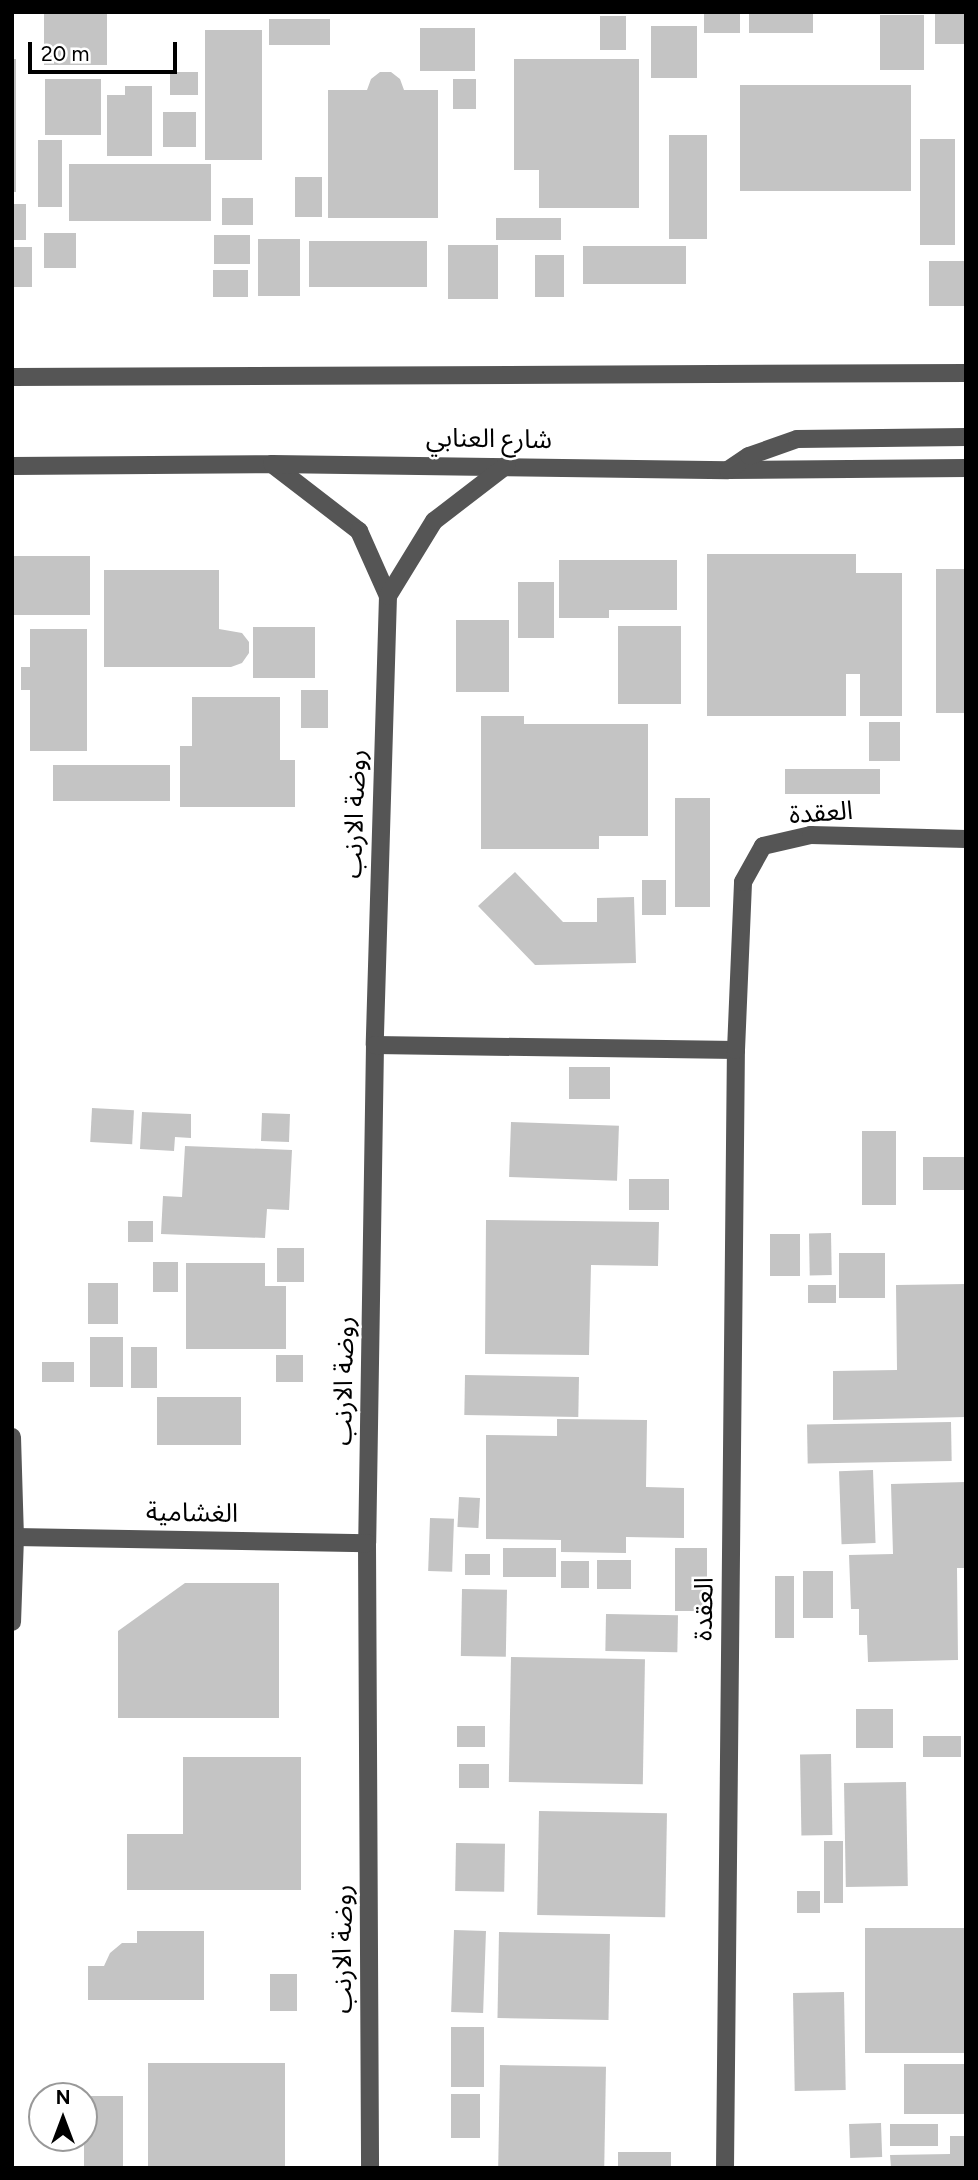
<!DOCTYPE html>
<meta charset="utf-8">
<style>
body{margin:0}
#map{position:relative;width:978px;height:2180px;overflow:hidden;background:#fff;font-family:Figtree,"Noto Sans Arabic",sans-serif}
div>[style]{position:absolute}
.building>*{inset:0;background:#c4c4c4;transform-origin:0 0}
.minor>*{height:18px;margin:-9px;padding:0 9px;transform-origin:9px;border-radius:9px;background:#555}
span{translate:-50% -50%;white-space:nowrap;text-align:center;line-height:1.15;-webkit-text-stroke:5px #fff;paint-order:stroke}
.street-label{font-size:26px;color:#000}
.frame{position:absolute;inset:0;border:14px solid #000;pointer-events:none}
.north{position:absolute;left:28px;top:2082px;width:70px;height:70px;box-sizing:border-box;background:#fff;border:2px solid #999;border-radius:50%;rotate:0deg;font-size:19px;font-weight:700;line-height:28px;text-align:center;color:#000}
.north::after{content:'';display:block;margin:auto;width:24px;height:32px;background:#000;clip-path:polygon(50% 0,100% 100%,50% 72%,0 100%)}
.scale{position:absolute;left:28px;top:42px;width:149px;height:32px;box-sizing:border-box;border:4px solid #000;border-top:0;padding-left:9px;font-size:21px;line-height:24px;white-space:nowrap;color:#000;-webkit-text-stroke:5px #fff;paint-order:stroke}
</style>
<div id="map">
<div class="building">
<i style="left:44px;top:12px;width:63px;height:53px"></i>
<i style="left:704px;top:12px;width:36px;height:21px"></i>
<i style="left:749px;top:12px;width:64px;height:21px"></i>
<i style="left:935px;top:12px;width:31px;height:32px"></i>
<i style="left:880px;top:15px;width:44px;height:55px"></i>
<i style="left:600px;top:16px;width:26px;height:34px"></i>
<i style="left:269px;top:19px;width:61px;height:26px"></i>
<i style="left:651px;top:26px;width:46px;height:52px"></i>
<i style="left:420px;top:28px;width:55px;height:43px"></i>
<i style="left:205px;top:30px;width:57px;height:130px"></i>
<i style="left:12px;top:59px;width:4px;height:133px"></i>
<i style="clip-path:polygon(514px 59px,639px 59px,639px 208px,539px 208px,539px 170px,514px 170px)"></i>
<i style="left:170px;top:72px;width:28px;height:23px"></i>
<i style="clip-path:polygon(380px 72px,391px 72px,400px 79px,404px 90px,438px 90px,438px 218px,328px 218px,328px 90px,367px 90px,371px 79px)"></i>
<i style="left:45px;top:79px;width:56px;height:56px"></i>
<i style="left:453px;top:79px;width:23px;height:30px"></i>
<i style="left:740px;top:85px;width:171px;height:106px"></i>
<i style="clip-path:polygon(125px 86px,152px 86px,152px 156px,107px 156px,107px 95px,125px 95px)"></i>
<i style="left:163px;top:112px;width:33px;height:35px"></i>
<i style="left:669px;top:135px;width:38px;height:104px"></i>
<i style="left:920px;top:139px;width:35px;height:106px"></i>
<i style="left:38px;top:140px;width:24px;height:67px"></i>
<i style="left:69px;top:164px;width:142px;height:57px"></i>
<i style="left:295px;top:177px;width:27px;height:40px"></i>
<i style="left:222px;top:198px;width:31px;height:27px"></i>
<i style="left:12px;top:204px;width:14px;height:36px"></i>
<i style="left:496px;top:218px;width:65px;height:22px"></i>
<i style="left:44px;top:233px;width:32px;height:35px"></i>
<i style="left:214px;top:235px;width:36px;height:29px"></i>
<i style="left:258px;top:239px;width:42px;height:57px"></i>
<i style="left:309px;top:241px;width:118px;height:46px"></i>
<i style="left:448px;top:245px;width:50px;height:54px"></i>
<i style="left:583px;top:246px;width:103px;height:38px"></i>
<i style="left:12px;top:247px;width:20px;height:40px"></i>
<i style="left:535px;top:255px;width:29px;height:42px"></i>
<i style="left:929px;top:261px;width:35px;height:45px"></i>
<i style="left:213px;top:270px;width:35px;height:27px"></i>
<i style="clip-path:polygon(707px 554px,856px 554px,856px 573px,902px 573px,902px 716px,860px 716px,860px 674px,846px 674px,846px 716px,707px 716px)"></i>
<i style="left:12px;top:556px;width:78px;height:59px"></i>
<i style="clip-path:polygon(559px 560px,677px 560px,677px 610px,609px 610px,609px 618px,559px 618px)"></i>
<i style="left:936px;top:569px;width:30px;height:144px"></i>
<i style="clip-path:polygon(104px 570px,219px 570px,219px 629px,242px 633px,249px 642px,249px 653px,242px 663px,231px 667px,104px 667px)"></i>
<i style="left:518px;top:582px;width:36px;height:56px"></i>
<i style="left:456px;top:620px;width:53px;height:72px"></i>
<i style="left:618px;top:626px;width:63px;height:78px"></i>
<i style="left:253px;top:627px;width:62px;height:51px"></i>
<i style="clip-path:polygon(30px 629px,87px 629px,87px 751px,30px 751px,30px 690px,21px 690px,21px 667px,30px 667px)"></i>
<i style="left:301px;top:690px;width:27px;height:38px"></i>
<i style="clip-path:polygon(192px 697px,280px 697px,280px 760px,295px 760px,295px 807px,180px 807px,180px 746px,192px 746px)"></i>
<i style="clip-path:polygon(481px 716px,524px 716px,524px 724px,648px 724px,648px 836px,599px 836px,599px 849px,481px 849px)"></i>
<i style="left:869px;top:722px;width:31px;height:39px"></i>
<i style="left:53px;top:765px;width:117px;height:36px"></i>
<i style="left:785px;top:769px;width:95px;height:25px"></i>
<i style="left:675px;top:798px;width:35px;height:109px"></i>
<i style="clip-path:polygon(515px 872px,563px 922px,597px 922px,597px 898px,634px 897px,636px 963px,535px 965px,478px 906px)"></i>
<i style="left:642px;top:880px;width:24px;height:35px"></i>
<i style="left:569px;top:1067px;width:41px;height:32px"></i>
<i style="left:92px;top:1108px;width:42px;height:34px;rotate:3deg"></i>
<i style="clip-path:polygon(142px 1112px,191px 1114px,191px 1138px,175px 1137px,174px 1151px,140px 1149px)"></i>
<i style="left:262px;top:1113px;width:28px;height:28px;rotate:2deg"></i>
<i style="left:511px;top:1122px;width:108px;height:55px;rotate:2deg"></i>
<i style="left:862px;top:1131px;width:34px;height:74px"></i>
<i style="clip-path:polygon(185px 1146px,292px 1150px,289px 1210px,267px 1209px,265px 1238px,161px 1234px,163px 1196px,182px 1197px)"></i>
<i style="left:966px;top:1157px;width:33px;height:43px;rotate:90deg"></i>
<i style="left:629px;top:1179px;width:40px;height:31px"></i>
<i style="clip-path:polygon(486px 1220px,659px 1222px,658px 1266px,591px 1265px,589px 1355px,485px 1354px)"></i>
<i style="left:128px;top:1221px;width:25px;height:21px"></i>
<i style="left:831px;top:1233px;width:42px;height:22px;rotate:89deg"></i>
<i style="left:770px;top:1234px;width:30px;height:42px"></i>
<i style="left:277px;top:1248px;width:27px;height:34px"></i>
<i style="left:839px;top:1253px;width:46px;height:45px"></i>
<i style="left:153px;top:1262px;width:25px;height:30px"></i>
<i style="clip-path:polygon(186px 1263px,265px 1263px,265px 1286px,286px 1286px,286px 1349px,186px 1349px)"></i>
<i style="left:88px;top:1283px;width:30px;height:41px"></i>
<i style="clip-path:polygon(966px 1284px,966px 1417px,833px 1420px,833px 1371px,897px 1370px,896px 1285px)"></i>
<i style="left:808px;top:1285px;width:28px;height:18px"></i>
<i style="left:90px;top:1337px;width:33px;height:50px"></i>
<i style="left:131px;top:1347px;width:26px;height:41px"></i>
<i style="left:276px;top:1355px;width:27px;height:27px"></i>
<i style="left:42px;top:1362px;width:32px;height:20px"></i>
<i style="left:465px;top:1375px;width:114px;height:40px;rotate:1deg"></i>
<i style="left:157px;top:1397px;width:84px;height:48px"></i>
<i style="clip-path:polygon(557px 1419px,647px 1420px,646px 1487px,684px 1488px,684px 1538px,626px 1537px,626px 1553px,561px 1552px,561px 1540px,486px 1539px,486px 1435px,557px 1436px)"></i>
<i style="left:951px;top:1422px;width:39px;height:144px;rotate:89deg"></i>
<i style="left:873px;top:1470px;width:73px;height:34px;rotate:88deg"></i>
<i style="clip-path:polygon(966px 1482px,966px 1568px,957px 1568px,958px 1660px,868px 1662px,867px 1635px,859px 1635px,859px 1609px,851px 1609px,849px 1555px,893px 1554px,891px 1484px)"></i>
<i style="left:459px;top:1497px;width:21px;height:30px;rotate:3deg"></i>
<i style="left:430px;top:1518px;width:24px;height:53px;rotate:2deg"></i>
<i style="left:503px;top:1548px;width:53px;height:29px"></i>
<i style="left:675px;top:1548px;width:32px;height:63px"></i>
<i style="left:465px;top:1554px;width:25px;height:21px"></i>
<i style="left:597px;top:1560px;width:34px;height:29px"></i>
<i style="left:561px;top:1561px;width:28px;height:27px"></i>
<i style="left:803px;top:1571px;width:30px;height:47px"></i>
<i style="left:775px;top:1576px;width:19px;height:62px"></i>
<i style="clip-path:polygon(185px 1583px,279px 1583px,279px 1718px,118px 1718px,118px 1631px)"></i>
<i style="left:462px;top:1589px;width:45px;height:67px;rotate:1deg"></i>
<i style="left:606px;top:1614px;width:72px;height:37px;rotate:1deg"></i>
<i style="left:511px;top:1657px;width:134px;height:125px;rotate:1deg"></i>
<i style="left:893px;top:1709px;width:39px;height:37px;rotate:90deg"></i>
<i style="left:457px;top:1726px;width:28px;height:21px"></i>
<i style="left:923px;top:1736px;width:38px;height:21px"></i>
<i style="left:831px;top:1754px;width:81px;height:31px;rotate:89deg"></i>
<i style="clip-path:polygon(183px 1757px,301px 1757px,301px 1890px,127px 1890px,127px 1834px,183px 1834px)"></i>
<i style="left:459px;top:1764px;width:30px;height:24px"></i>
<i style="left:906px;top:1782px;width:104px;height:62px;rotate:89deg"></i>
<i style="left:539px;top:1811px;width:128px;height:104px;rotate:1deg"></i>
<i style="left:824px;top:1841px;width:19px;height:62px"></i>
<i style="left:456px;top:1843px;width:49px;height:48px;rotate:1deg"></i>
<i style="left:820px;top:1891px;width:22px;height:23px;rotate:90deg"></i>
<i style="left:966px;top:1928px;width:125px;height:101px;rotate:90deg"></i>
<i style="left:454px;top:1930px;width:32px;height:82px;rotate:2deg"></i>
<i style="clip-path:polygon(137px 1931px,204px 1931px,204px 2000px,88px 2000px,88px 1966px,104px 1966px,110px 1953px,122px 1943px,137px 1943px)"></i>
<i style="left:499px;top:1932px;width:111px;height:86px;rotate:1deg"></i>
<i style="left:270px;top:1974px;width:27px;height:37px"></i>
<i style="left:844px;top:1992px;width:98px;height:51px;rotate:89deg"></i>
<i style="left:451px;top:2027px;width:33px;height:60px"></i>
<i style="left:148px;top:2063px;width:137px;height:105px"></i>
<i style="left:966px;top:2064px;width:50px;height:62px;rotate:90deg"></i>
<i style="left:500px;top:2065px;width:106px;height:103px;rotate:1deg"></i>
<i style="left:451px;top:2094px;width:29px;height:44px"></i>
<i style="left:84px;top:2096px;width:39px;height:72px"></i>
<i style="left:881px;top:2123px;width:34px;height:32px;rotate:88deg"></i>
<i style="left:938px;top:2124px;width:22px;height:48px;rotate:90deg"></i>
<i style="clip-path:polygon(950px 2136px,966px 2136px,966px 2168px,891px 2168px,890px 2155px,950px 2154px)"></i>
<i style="left:618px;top:2152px;width:53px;height:16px"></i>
</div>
<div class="minor">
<i style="left:12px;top:377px;width:954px;rotate:-0.24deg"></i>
<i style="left:272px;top:464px;width:110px;rotate:37.6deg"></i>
<i style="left:359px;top:531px;width:71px;rotate:66deg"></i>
<i style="left:388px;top:596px;width:449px;rotate:91.7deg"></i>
<i style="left:375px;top:1045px;width:498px;rotate:90.9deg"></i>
<i style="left:367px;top:1543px;width:625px;rotate:89.72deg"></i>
<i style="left:12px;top:466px;width:260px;rotate:-0.4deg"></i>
<i style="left:272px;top:464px;width:456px;rotate:0.8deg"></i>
<i style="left:728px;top:470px;width:238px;rotate:-0.5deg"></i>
<i style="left:728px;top:470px;width:25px;rotate:-34deg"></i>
<i style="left:749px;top:456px;width:51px;rotate:-19.5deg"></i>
<i style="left:797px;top:439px;width:169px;rotate:-0.7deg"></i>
<i style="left:388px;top:596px;width:88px;rotate:-58.5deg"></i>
<i style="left:434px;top:521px;width:92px;rotate:-37.5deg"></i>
<i style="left:375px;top:1045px;width:361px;rotate:0.8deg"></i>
<i style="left:12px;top:1437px;width:100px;rotate:88.3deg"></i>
<i style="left:15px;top:1537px;width:85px;rotate:92deg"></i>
<i style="left:15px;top:1537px;width:352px;rotate:1deg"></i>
<i style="left:725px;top:2168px;width:1118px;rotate:-89.44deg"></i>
<i style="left:736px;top:1050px;width:168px;rotate:-87.6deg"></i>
<i style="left:743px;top:882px;width:41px;rotate:-60.9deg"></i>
<i style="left:763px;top:846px;width:49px;rotate:-12.9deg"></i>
<i style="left:811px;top:835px;width:155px;rotate:1.5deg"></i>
</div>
<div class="street-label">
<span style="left:489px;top:439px;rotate:1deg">شارع العنابي</span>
<span style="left:821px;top:813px;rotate:-4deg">العقدة</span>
<span style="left:355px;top:814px;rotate:-88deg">روضة الارنب</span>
<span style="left:344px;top:1381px;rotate:-89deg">روضة الارنب</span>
<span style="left:192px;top:1513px;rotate:1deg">الغشامية</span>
<span style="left:704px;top:1609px;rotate:-89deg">العقدة</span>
<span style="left:343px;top:1949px;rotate:-90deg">روضة الارنب</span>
</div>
<div class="frame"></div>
<div class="north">N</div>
<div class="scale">20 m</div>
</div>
